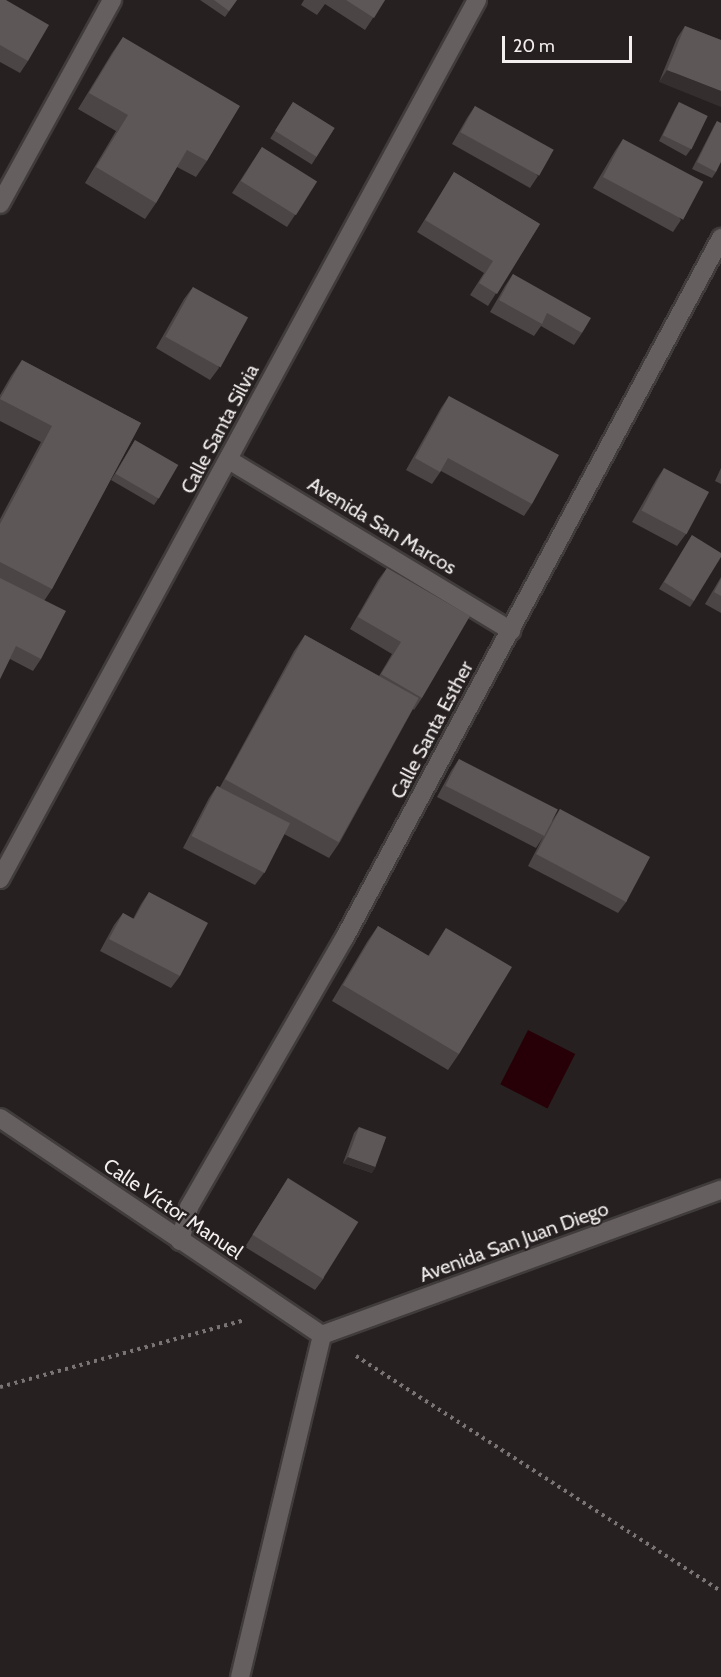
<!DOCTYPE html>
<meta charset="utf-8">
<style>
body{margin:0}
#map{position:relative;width:721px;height:1677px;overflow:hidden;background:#262021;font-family:Cabin,sans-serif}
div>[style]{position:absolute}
.water>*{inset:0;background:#270007;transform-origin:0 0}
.path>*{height:4px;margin-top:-2px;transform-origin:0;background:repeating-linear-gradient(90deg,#7a7475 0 3px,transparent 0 7.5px)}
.roads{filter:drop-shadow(2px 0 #413c3c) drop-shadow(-2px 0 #413c3c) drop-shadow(0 2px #413c3c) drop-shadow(0 -2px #413c3c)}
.street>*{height:18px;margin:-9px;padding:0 9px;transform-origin:9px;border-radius:9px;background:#665f60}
.wall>*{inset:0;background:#4b4546;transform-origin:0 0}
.shaded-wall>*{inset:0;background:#342e2f}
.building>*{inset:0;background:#5d5758;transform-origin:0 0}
span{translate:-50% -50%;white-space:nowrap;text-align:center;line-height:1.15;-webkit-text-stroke:4.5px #262021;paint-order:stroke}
.street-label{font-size:20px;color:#f3efef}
.scale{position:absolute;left:502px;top:36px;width:130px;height:27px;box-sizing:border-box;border:3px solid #f3efef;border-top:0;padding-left:8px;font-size:18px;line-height:21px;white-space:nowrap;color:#f3efef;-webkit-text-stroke:4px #262021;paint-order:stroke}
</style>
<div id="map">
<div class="water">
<i style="left:528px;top:1030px;width:53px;height:61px;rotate:27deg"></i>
</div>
<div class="path">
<i style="left:356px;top:1356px;width:434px;rotate:32.8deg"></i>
<i style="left:0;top:1387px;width:251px;rotate:-15.3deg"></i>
</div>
<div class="roads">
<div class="street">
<i style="left:0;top:204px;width:233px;rotate:-61.2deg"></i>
<i style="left:229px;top:460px;width:330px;rotate:31.2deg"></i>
<i style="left:0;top:879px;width:1000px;rotate:-61.51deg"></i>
<i style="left:0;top:1118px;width:388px;rotate:34deg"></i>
<i style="left:180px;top:1241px;width:35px;rotate:-75deg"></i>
<i style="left:189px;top:1207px;width:312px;rotate:-60deg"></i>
<i style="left:345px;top:937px;width:794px;rotate:-61.72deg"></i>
<i style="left:322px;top:1335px;width:425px;rotate:-20deg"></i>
<i style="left:240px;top:1677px;width:352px;rotate:-76.5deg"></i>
</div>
</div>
<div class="wall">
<i style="clip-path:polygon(0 0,28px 61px,20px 73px,0 62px)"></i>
<i style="clip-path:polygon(200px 0,237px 0,225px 17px)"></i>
<i style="clip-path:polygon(304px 0,385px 0,365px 30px,325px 4px,317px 15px,301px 5px)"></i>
<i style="clip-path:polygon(685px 26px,721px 40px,659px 82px,677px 38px)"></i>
<i style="clip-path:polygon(123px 37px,207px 161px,196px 177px,177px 167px,156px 203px,145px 219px,85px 183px,116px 131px,78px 109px,112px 53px)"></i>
<i style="left:293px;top:102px;width:49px;height:43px;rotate:32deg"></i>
<i style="clip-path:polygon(679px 102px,691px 149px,686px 156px,659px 141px,675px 109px)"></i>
<i style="clip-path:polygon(475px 106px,538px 176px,530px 188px,452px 144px,467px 118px)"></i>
<i style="clip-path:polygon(717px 121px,716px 172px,712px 178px,692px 169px,713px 128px)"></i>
<i style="clip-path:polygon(623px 139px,681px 220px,673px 232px,593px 188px,615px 151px)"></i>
<i style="clip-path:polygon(262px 147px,295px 215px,287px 227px,232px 193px)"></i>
<i style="clip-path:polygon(454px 172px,540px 224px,488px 306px,470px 295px,484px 273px,417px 232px)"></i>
<i style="clip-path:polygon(513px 274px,582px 333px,574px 345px,541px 326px,534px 336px,490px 312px,505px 286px)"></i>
<i style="clip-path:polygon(193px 287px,219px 368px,210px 380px,156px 348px,184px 299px)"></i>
<i style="clip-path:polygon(22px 360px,141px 423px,52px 589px,44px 601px,41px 659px,33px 671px,10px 659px,0 679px,0 519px,41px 442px,0 421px,0 395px,11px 376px)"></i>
<i style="clip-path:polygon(449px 396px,532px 504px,524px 516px,441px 471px,432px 484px,406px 470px,441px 408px)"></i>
<i style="clip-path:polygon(135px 440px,158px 499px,154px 505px,111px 480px)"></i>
<i style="clip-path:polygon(664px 468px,686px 534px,677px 546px,632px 522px,656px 480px)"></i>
<i style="clip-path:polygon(721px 468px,721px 484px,715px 481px)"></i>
<i style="clip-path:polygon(692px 535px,694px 601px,690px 607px,659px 589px)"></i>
<i style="clip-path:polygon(387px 568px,422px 698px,414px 710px,413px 709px,340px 842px,329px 858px,284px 834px,264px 873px,255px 885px,183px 848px,209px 798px,217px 786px,220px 787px,294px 651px,305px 635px,379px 676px,392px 654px,350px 629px,378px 580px)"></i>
<i style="clip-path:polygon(721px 577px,721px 613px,705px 604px)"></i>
<i style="clip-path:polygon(459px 759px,552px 821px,560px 809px,627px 901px,618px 913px,528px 866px,543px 837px,536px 848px,437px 797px,451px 771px)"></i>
<i style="clip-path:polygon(149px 892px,180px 976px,171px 988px,100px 951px,114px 925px,123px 913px,133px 919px,141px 904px)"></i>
<i style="clip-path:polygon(378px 926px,428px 956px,446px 928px,459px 1054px,448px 1070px,332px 1001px,367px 942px)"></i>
<i style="clip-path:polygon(359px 1127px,372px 1173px,343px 1163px,354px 1133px)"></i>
<i style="clip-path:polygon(288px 1178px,324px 1278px,315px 1290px,245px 1247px)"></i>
</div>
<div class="shaded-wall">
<i style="clip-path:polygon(667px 70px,721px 91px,721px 107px,659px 82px)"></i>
<i style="clip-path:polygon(348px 1157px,376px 1167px,372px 1173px,343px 1163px)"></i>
</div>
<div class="building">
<i style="clip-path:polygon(0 0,6px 0,49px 25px,28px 61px,0 45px)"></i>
<i style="clip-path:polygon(214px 0,237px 0,229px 11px)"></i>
<i style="clip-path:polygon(346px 0,385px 0,374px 18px)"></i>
<i style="clip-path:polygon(685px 26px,721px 40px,721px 91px,667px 70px)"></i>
<i style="clip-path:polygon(123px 37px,240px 106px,207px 161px,187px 150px,156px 203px,96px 167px,128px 115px,89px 93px)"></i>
<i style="left:293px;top:102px;width:49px;height:34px;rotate:32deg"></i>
<i style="left:679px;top:102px;width:32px;height:37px;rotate:26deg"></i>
<i style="left:475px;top:106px;width:90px;height:30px;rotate:29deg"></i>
<i style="clip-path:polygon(717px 121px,721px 123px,721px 162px,716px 172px,697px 162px)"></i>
<i style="left:623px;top:139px;width:91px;height:43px;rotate:28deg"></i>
<i style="left:262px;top:147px;width:65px;height:40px;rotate:32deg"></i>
<i style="clip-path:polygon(454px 172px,540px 224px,497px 294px,479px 283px,493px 261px,425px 220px)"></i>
<i style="clip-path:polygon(513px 274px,591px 318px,582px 333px,547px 313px,542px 324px,499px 300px)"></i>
<i style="left:193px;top:287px;width:63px;height:57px;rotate:29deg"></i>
<i style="clip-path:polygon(22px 360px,141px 423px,52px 589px,0 562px,0 524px,52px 426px,0 399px)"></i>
<i style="clip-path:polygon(449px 396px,559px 455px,532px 504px,448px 458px,440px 472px,415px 458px)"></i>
<i style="left:135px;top:440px;width:50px;height:39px;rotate:30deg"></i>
<i style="left:664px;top:468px;width:51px;height:48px;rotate:28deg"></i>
<i style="clip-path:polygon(692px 535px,721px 553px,721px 557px,694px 601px,664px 582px)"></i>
<i style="clip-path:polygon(387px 568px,470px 616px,422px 698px,381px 674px,401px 642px,358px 617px)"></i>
<i style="clip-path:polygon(0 578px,66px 611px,41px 659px,16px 646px,0 679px)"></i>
<i style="clip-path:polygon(721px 579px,721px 596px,714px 592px)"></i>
<i style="left:305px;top:635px;width:130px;height:165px;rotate:29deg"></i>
<i style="left:459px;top:759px;width:111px;height:30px;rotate:27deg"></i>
<i style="left:217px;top:786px;width:82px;height:56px;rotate:27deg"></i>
<i style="left:560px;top:809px;width:102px;height:51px;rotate:28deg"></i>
<i style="clip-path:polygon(149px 892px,208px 923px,180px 976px,109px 939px,123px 913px,134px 919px)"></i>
<i style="clip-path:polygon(378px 926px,429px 956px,446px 928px,512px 967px,459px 1054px,343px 985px)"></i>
<i style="left:359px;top:1127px;width:29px;height:32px;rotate:20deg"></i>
<i style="left:288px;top:1178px;width:83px;height:67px;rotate:32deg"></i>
</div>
<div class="street-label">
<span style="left:220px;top:429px;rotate:-62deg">Calle Santa Silvia</span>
<span style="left:382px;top:526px;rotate:31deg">Avenida San Marcos</span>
<span style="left:432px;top:730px;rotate:-62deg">Calle Santa Esther</span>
<span style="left:173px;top:1209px;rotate:34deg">Calle Víctor Manuel</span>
<span style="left:514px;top:1242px;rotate:-20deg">Avenida San Juan Diego</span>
</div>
<div class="scale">20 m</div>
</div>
